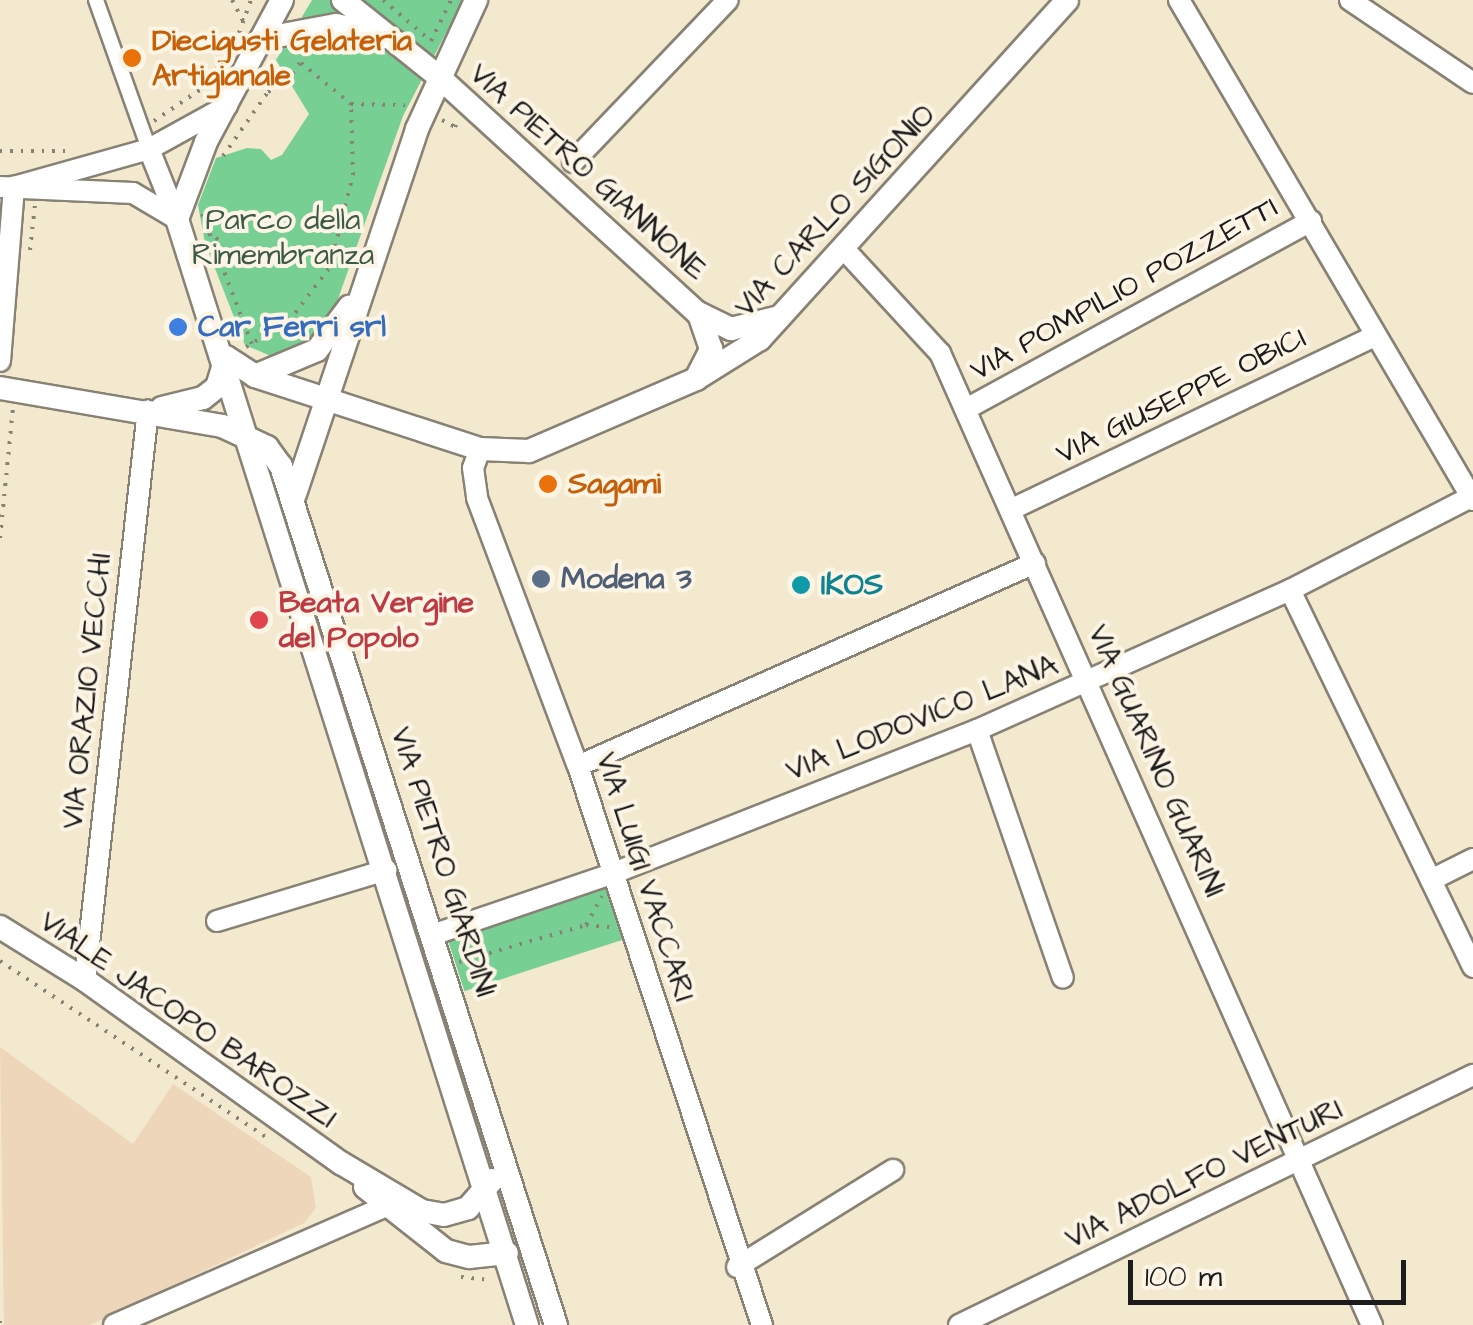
<!DOCTYPE html>
<style>
body{margin:0}
#map{position:relative;width:1473px;height:1325px;overflow:hidden;background:#f3e9ce;font-family:"Architects Daughter",sans-serif}
div>[style]{position:absolute}
.built>*{inset:0;background:#eed6bb}
.green>*{inset:0;background:#77cf94;transform-origin:0 0}
.path>*{height:4px;margin-top:-2px;transform-origin:0;background:repeating-linear-gradient(90deg,#888275 0 2.5px,transparent 0 10.5px)}
.roads{filter:drop-shadow(2px 0 #888275) drop-shadow(-2px 0 #888275) drop-shadow(0 2px #888275) drop-shadow(0 -2px #888275)}
.pedestrian>*{height:14px;margin:-7px;padding:0 7px;transform-origin:7px;border-radius:7px;background:#fff}
.minor>*{height:20px;margin:-10px;padding:0 10px;transform-origin:10px;border-radius:10px;background:#fff}
.tertiary>*{height:22px;margin:-11px;padding:0 11px;transform-origin:11px;border-radius:11px;background:#fff}
.dots>*{width:28px;height:28px;translate:-50% -50%;box-sizing:border-box;border:5px solid #fcf5e5;border-radius:50%}
span{translate:-50% -50%;white-space:nowrap;text-align:center;line-height:1.15;-webkit-text-stroke:8px #fcf5e5;paint-order:stroke}
.food-label{font-size:30px;color:#c56008;font-weight:700}
.left{translate:0 -50%;text-align:left}
.street-label{font-size:30px;color:#1c1c1c}
.park-label{font-size:30px;color:#3c5b46}
.shop-label{font-size:30px;color:#366cbe;font-weight:700}
.service-label{font-size:30px;color:#4e5e75;font-weight:700}
.culture-label{font-size:30px;color:#0d838f;font-weight:700}
.health-label{font-size:30px;color:#be3a42;font-weight:700}
.scale{position:absolute;left:1128px;top:1260px;width:278px;height:45px;box-sizing:border-box;border:5px solid #1c1c1c;border-top:0;padding-left:12px;font-size:30px;line-height:35px;white-space:nowrap;color:#1c1c1c;-webkit-text-stroke:8px #fcf5e5;paint-order:stroke}
</style>
<div id="map">
<div class="built">
<i style="clip-path:polygon(0 1047px,133px 1144px,173px 1084px,311px 1177px,316px 1208px,304px 1223px,90px 1325px,4px 1325px)"></i>
</div>
<div class="green">
<i style="clip-path:polygon(312px 0,463px 0,403px 116px,333px 313px,311px 341px,273px 357px,245px 345px,205px 243px,198px 205px,216px 158px,247px 148px,261px 149px,271px 160px,282px 155px,309px 114px,276px 60px)"></i>
<i style="left:607px;top:886px;width:56px;height:168px;rotate:72deg"></i>
</div>
<div class="path">
<i style="left:232px;top:0;width:24px;rotate:62deg"></i>
<i style="left:383px;top:0;width:63px;rotate:40.5deg"></i>
<i style="left:431px;top:41px;width:46px;rotate:-64deg"></i>
<i style="left:239px;top:33px;width:35px;rotate:-70deg"></i>
<i style="left:301px;top:63px;width:65px;rotate:39.4deg"></i>
<i style="left:442px;top:120px;width:15px;rotate:28deg"></i>
<i style="left:455px;top:127px;width:5px;rotate:-68deg"></i>
<i style="left:154px;top:121px;width:60px;rotate:-34.2deg"></i>
<i style="left:204px;top:87px;width:50px;rotate:-54.7deg"></i>
<i style="left:0;top:151px;width:65px"></i>
<i style="left:223px;top:156px;width:78px;rotate:-54.9deg"></i>
<i style="left:268px;top:92px;width:21px;rotate:-29deg"></i>
<i style="left:286px;top:82px;width:41px;rotate:-54deg"></i>
<i style="left:202px;top:214px;width:139px;rotate:69deg"></i>
<i style="left:208px;top:231px;width:21px;rotate:41deg"></i>
<i style="left:30px;top:250px;width:45px;rotate:-83.7deg"></i>
<i style="left:246px;top:347px;width:50px;rotate:-31.2deg"></i>
<i style="left:289px;top:321px;width:68px;rotate:-52.8deg"></i>
<i style="left:330px;top:267px;width:95px;rotate:-76deg"></i>
<i style="left:353px;top:175px;width:71px;rotate:-91.6deg"></i>
<i style="left:351px;top:104px;width:54px;rotate:1.1deg"></i>
<i style="left:0;top:538px;width:131px;rotate:-84.3deg"></i>
<i style="left:586px;top:925px;width:25px;rotate:5deg"></i>
<i style="left:0;top:961px;width:320px;rotate:33.5deg"></i>
<i style="left:459px;top:962px;width:132px;rotate:-16.2deg"></i>
<i style="left:586px;top:925px;width:33px;rotate:-61deg"></i>
<i style="left:461px;top:1277px;width:30px;rotate:6deg"></i>
<i style="left:0;top:1321px;width:4px;rotate:90deg"></i>
</div>
<div class="roads">
<div class="pedestrian">
<i style="left:96px;top:0;width:158px;rotate:70.4deg"></i>
</div>
<div class="minor">
<i style="left:1179px;top:0;width:580px;rotate:59.54deg"></i>
<i style="left:1350px;top:0;width:148px;rotate:34deg"></i>
<i style="left:149px;top:149px;width:75px;rotate:68.2deg"></i>
<i style="left:573px;top:162px;width:224px;rotate:-46.3deg"></i>
<i style="left:0;top:187px;width:133px;rotate:2.6deg"></i>
<i style="left:133px;top:193px;width:51px;rotate:30.6deg"></i>
<i style="left:14px;top:187px;width:140px;rotate:-15.7deg"></i>
<i style="left:149px;top:149px;width:89px;rotate:-28.9deg"></i>
<i style="left:843px;top:248px;width:143px;rotate:47.3deg"></i>
<i style="left:940px;top:353px;width:1064px;rotate:66.04deg"></i>
<i style="left:0;top:361px;width:175px;rotate:-85.4deg"></i>
<i style="left:966px;top:409px;width:393px;rotate:-28.6deg"></i>
<i style="left:480px;top:449px;width:20px;rotate:110deg"></i>
<i style="left:473px;top:468px;width:30px;rotate:82deg"></i>
<i style="left:477px;top:498px;width:286px;rotate:69.4deg"></i>
<i style="left:578px;top:766px;width:589px;rotate:71.78deg"></i>
<i style="left:1012px;top:509px;width:402px;rotate:-25.5deg"></i>
<i style="left:1290px;top:590px;width:419px;rotate:64.1deg"></i>
<i style="left:977px;top:730px;width:262px;rotate:70.9deg"></i>
<i style="left:578px;top:766px;width:500px;rotate:-23.95deg"></i>
<i style="left:1431px;top:880px;width:47px;rotate:-26.6deg"></i>
<i style="left:217px;top:921px;width:177px;rotate:-16.8deg"></i>
<i style="left:435px;top:934px;width:189px;rotate:-18.8deg"></i>
<i style="left:614px;top:873px;width:390px;rotate:-21.5deg"></i>
<i style="left:977px;top:730px;width:343px;rotate:-24.1deg"></i>
<i style="left:1290px;top:590px;width:206px;rotate:-27.2deg"></i>
<i style="left:85px;top:980px;width:573px;rotate:-83.69deg"></i>
<i style="left:737px;top:1267px;width:184px;rotate:-31.9deg"></i>
<i style="left:114px;top:1325px;width:295px;rotate:-23.6deg"></i>
<i style="left:959px;top:1325px;width:572px;rotate:-25.94deg"></i>
</div>
<div class="tertiary">
<i style="left:282px;top:0;width:161px;rotate:118.2deg"></i>
<i style="left:206px;top:142px;width:82px;rotate:110.6deg"></i>
<i style="left:177px;top:219px;width:1160px;rotate:72.44deg"></i>
<i style="left:343px;top:0;width:122px;rotate:38.7deg"></i>
<i style="left:438px;top:76px;width:352px;rotate:42.4deg"></i>
<i style="left:698px;top:313px;width:37px;rotate:26deg"></i>
<i style="left:731px;top:329px;width:45px;rotate:-14deg"></i>
<i style="left:261px;top:39px;width:76px;rotate:-10.6deg"></i>
<i style="left:336px;top:25px;width:50px;rotate:13.8deg"></i>
<i style="left:226px;top:357px;width:35px;rotate:33deg"></i>
<i style="left:255px;top:376px;width:237px;rotate:18deg"></i>
<i style="left:480px;top:449px;width:49px;rotate:2.3deg"></i>
<i style="left:529px;top:451px;width:182px;rotate:-23.3deg"></i>
<i style="left:696px;top:379px;width:75px;rotate:-32deg"></i>
<i style="left:760px;top:339px;width:457px;rotate:-47.8deg"></i>
<i style="left:255px;top:376px;width:67px;rotate:-22.8deg"></i>
<i style="left:317px;top:350px;width:54px;rotate:-53.3deg"></i>
<i style="left:696px;top:379px;width:34px;rotate:-63deg"></i>
<i style="left:711px;top:349px;width:37px;rotate:-109deg"></i>
<i style="left:0;top:388px;width:225px;rotate:9.7deg"></i>
<i style="left:222px;top:426px;width:50px;rotate:25deg"></i>
<i style="left:267px;top:447px;width:24px;rotate:54deg"></i>
<i style="left:281px;top:466px;width:902px;rotate:72.25deg"></i>
<i style="left:162px;top:408px;width:42px;rotate:-13.7deg"></i>
<i style="left:203px;top:398px;width:18px;rotate:-38deg"></i>
<i style="left:217px;top:387px;width:31px;rotate:-73deg"></i>
<i style="left:295px;top:494px;width:385px;rotate:-71.5deg"></i>
<i style="left:417px;top:129px;width:142px;rotate:-65.4deg"></i>
<i style="left:0;top:927px;width:100px;rotate:31.9deg"></i>
<i style="left:85px;top:980px;width:315px;rotate:35.6deg"></i>
<i style="left:341px;top:1163px;width:94px;rotate:30.7deg"></i>
<i style="left:422px;top:1211px;width:22px;rotate:10deg"></i>
<i style="left:444px;top:1215px;width:25px;rotate:-16deg"></i>
<i style="left:468px;top:1208px;width:37px;rotate:-49deg"></i>
<i style="left:365px;top:1187px;width:103px;rotate:38.3deg"></i>
<i style="left:446px;top:1251px;width:24px;rotate:15deg"></i>
<i style="left:469px;top:1257px;width:38px;rotate:-6deg"></i>
</div>
</div>
<div class="dots">
<i style="left:132px;top:58px;background:#e8710a"></i>
<i style="left:178px;top:327px;background:#3f7fe0"></i>
<i style="left:548px;top:484px;background:#e8710a"></i>
<i style="left:541px;top:579px;background:#5c6f8a"></i>
<i style="left:801px;top:585px;background:#0f9aa8"></i>
<i style="left:259px;top:620px;background:#e0444e"></i>
</div>
<div class="food-label">
<span class="left" style="left:152px;top:58px">Diecigusti Gelateria<br>Artigianale</span>
<span class="left" style="left:568px;top:484px">Sagami</span>
</div>
<div class="street-label">
<span style="left:588px;top:172px;rotate:42deg">VIA PIETRO GIANNONE</span>
<span style="left:835px;top:211px;rotate:-47deg">VIA CARLO SIGONIO</span>
<span style="left:1124px;top:289px;rotate:-29deg">VIA POMPILIO POZZETTI</span>
<span style="left:1181px;top:396px;rotate:-26deg">VIA GIUSEPPE OBICI</span>
<span style="left:87px;top:691px;rotate:-84deg">VIA ORAZIO VECCHI</span>
<span style="left:922px;top:718px;rotate:-22deg">VIA LODOVICO LANA</span>
<span style="left:1156px;top:761px;rotate:66deg">VIA GUARINO GUARINI</span>
<span style="left:443px;top:862px;rotate:72deg">VIA PIETRO GIARDINI</span>
<span style="left:645px;top:877px;rotate:72deg">VIA LUIGI VACCARI</span>
<span style="left:188px;top:1020px;rotate:35deg">VIALE JACOPO BAROZZI</span>
<span style="left:1204px;top:1174px;rotate:-26deg">VIA ADOLFO VENTURI</span>
</div>
<div class="park-label">
<span style="left:283px;top:237px">Parco della<br>Rimembranza</span>
</div>
<div class="shop-label">
<span class="left" style="left:198px;top:327px">Car Ferri srl</span>
</div>
<div class="service-label">
<span class="left" style="left:561px;top:579px">Modena 3</span>
</div>
<div class="culture-label">
<span class="left" style="left:821px;top:585px">IKOS</span>
</div>
<div class="health-label">
<span class="left" style="left:279px;top:620px">Beata Vergine<br>del Popolo</span>
</div>
<div class="scale">100 m</div>
</div>
